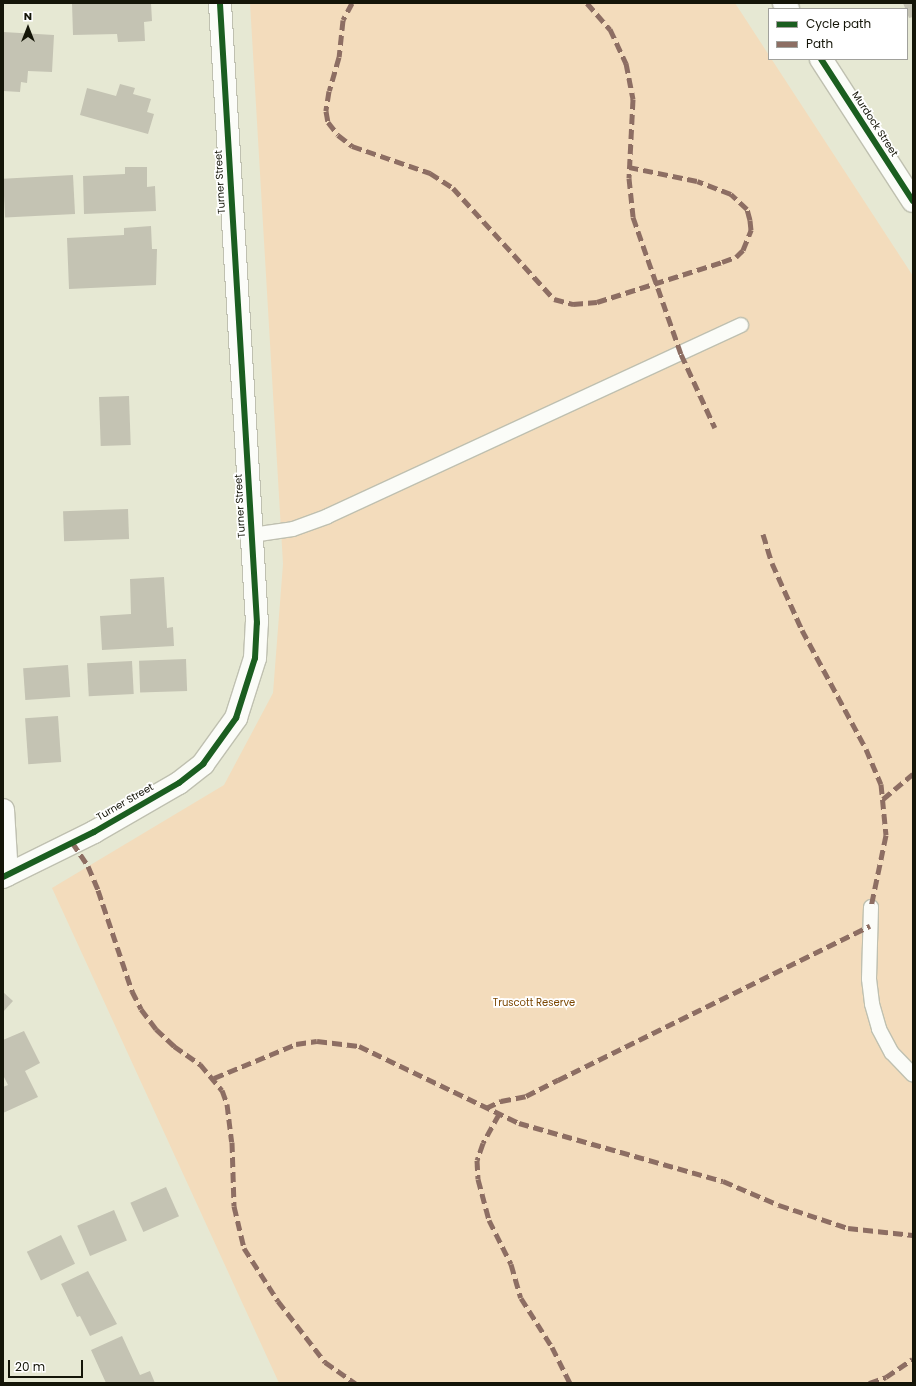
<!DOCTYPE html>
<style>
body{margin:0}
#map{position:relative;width:916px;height:1386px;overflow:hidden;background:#e6e8d3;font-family:Poppins,sans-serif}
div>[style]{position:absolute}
.green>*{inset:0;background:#f3dcbc}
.building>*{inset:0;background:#c4c3b3;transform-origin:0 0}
.roads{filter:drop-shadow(1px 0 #bfc0b0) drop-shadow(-1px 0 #bfc0b0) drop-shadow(0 1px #bfc0b0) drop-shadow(0 -1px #bfc0b0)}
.lane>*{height:14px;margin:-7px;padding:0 7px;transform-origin:7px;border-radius:7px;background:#fbfcf8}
.street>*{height:22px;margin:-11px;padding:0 11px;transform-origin:11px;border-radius:11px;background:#fbfcf8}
.quiet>*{height:5px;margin-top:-2.5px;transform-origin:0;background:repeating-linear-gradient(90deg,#8d6e63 0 10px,transparent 0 15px)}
.cycleway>*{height:6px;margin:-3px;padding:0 3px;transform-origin:3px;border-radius:3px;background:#1b5e20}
span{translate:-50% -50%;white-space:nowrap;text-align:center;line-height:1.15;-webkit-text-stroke:3.5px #fff;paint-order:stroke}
.street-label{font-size:10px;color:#141508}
.park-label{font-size:10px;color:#7c4803}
.frame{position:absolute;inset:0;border:4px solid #141508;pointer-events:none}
.legend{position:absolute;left:768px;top:8px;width:140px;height:52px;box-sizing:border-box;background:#fff;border:1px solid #a1a19c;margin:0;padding:5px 7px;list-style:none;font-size:12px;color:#141508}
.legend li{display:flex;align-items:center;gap:8px;height:20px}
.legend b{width:20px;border:1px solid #a1a19c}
.north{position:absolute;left:8px;top:8px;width:40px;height:40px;-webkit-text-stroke:3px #fff;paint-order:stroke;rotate:0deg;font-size:11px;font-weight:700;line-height:16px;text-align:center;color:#141508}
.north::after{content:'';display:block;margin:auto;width:14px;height:18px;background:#141508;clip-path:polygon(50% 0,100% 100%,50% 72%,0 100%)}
.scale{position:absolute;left:8px;top:1360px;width:75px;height:18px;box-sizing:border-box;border:2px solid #141508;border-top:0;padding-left:5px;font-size:12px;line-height:14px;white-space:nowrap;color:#141508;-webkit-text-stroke:3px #fff;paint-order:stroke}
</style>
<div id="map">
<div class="green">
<i style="clip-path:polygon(250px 3px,735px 3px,913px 276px,913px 1383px,279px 1383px,52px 888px,224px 785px,273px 693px,283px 564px)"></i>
</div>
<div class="building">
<i style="clip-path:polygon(72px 3px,151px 3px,152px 21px,144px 22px,145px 41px,118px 42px,117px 34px,73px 35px)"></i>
<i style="clip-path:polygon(903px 3px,913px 3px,913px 17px,909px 18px)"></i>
<i style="clip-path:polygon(3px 32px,54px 35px,52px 72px,28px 71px,27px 83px,21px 82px,20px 92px,3px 91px)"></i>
<i style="clip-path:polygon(120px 84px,135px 88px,133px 94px,151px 99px,147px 112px,154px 114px,148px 134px,80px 115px,87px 88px,116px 96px)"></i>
<i style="clip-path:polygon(125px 167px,147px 167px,147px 187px,155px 186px,156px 211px,84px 214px,83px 176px,125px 174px)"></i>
<i style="left:73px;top:175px;width:39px;height:70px;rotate:87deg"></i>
<i style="clip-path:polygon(151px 226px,152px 249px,157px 249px,156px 285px,69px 289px,67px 238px,124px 235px,124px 228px)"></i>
<i style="left:129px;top:396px;width:49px;height:30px;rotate:88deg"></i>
<i style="left:128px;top:509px;width:30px;height:65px;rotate:88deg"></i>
<i style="clip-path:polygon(164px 577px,167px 628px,173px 627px,174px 646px,102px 650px,100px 616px,131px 614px,130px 579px)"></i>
<i style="left:186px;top:659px;width:32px;height:47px;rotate:88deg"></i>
<i style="left:132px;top:661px;width:33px;height:45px;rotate:87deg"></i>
<i style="left:68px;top:665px;width:32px;height:45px;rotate:86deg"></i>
<i style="left:58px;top:716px;width:46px;height:33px;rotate:86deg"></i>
<i style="clip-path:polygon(3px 992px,13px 1001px,3px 1012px)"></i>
<i style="clip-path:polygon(24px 1031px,40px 1063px,25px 1071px,38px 1097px,3px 1113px,3px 1087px,8px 1085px,3px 1075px,3px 1040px)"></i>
<i style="left:166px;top:1187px;width:32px;height:39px;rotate:66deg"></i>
<i style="left:114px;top:1210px;width:33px;height:40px;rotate:67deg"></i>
<i style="left:61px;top:1235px;width:32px;height:38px;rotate:64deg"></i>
<i style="clip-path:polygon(88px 1271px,117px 1324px,90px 1336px,80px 1316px,77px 1317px,61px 1284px)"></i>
<i style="clip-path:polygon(122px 1336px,140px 1375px,150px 1371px,155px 1383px,106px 1383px,91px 1350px)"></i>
</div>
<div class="roads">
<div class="lane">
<i style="left:252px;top:535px;width:41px;rotate:-8.3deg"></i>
<i style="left:293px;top:529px;width:37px;rotate:-20deg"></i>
<i style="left:328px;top:516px;width:455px;rotate:-24.8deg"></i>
<i style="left:871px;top:907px;width:72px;rotate:91.6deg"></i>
<i style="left:869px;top:979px;width:25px;rotate:83deg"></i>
<i style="left:872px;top:1004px;width:26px;rotate:74deg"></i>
<i style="left:879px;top:1029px;width:27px;rotate:62deg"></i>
<i style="left:892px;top:1053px;width:30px;rotate:46deg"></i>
</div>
<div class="street">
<i style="left:784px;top:3px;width:7px;rotate:56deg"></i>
<i style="left:821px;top:59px;width:169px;rotate:57.1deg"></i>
<i style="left:3px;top:810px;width:65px;rotate:86.5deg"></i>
<i style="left:3px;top:877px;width:102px;rotate:-26.3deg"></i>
<i style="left:94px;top:832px;width:98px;rotate:-30deg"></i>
<i style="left:179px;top:783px;width:31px;rotate:-38deg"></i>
<i style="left:203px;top:764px;width:57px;rotate:-54.3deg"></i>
<i style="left:236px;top:718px;width:63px;rotate:-72.4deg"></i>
<i style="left:255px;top:658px;width:35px;rotate:-87deg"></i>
<i style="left:257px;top:623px;width:621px;rotate:-93.42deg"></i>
</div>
</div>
<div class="quiet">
<i style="left:352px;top:3px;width:19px;rotate:118deg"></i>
<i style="left:343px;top:20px;width:37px;rotate:96deg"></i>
<i style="left:339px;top:57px;width:35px;rotate:106deg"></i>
<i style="left:329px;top:91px;width:20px;rotate:99deg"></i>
<i style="left:326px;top:111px;width:11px;rotate:80deg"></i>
<i style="left:328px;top:122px;width:16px;rotate:52deg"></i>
<i style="left:338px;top:135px;width:18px;rotate:38deg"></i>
<i style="left:352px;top:146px;width:83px;rotate:19.1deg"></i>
<i style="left:430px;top:173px;width:27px;rotate:33deg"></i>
<i style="left:453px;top:188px;width:150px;rotate:47.7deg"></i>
<i style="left:554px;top:299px;width:20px;rotate:15deg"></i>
<i style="left:573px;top:304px;width:24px;rotate:-5deg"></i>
<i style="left:597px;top:302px;width:131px;rotate:-17.7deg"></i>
<i style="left:722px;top:262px;width:15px;rotate:-20deg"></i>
<i style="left:736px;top:257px;width:10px;rotate:-45deg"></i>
<i style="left:743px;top:250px;width:22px;rotate:-68deg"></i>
<i style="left:751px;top:230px;width:10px;rotate:-96deg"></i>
<i style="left:750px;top:220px;width:11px;rotate:-105deg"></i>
<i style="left:747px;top:209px;width:22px;rotate:-137deg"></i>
<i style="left:731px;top:194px;width:36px;rotate:-159deg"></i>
<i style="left:697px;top:181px;width:69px;rotate:-168.4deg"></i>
<i style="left:587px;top:3px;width:35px;rotate:49deg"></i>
<i style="left:610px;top:29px;width:38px;rotate:65deg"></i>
<i style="left:626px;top:63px;width:37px;rotate:79deg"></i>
<i style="left:633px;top:99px;width:79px;rotate:92.9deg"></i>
<i style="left:629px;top:178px;width:39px;rotate:84deg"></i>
<i style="left:633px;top:217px;width:145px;rotate:70.7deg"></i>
<i style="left:681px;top:354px;width:81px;rotate:65.3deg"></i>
<i style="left:763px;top:534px;width:30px;rotate:73deg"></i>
<i style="left:772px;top:563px;width:73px;rotate:65.9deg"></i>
<i style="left:802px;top:630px;width:135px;rotate:61.7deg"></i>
<i style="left:866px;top:749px;width:38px;rotate:67deg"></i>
<i style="left:881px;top:784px;width:51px;rotate:84.4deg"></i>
<i style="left:886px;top:835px;width:74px;rotate:101.8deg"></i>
<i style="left:883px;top:799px;width:39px;rotate:-40deg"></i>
<i style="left:72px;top:842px;width:29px;rotate:56deg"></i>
<i style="left:88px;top:866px;width:26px;rotate:67deg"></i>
<i style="left:98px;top:890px;width:107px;rotate:71.4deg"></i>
<i style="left:132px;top:991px;width:20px;rotate:63deg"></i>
<i style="left:141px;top:1009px;width:25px;rotate:53deg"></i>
<i style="left:156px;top:1029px;width:25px;rotate:43deg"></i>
<i style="left:174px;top:1046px;width:32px;rotate:35deg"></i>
<i style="left:200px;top:1064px;width:34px;rotate:50deg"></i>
<i style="left:222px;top:1090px;width:15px;rotate:70deg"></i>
<i style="left:227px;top:1104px;width:38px;rotate:83deg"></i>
<i style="left:232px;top:1142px;width:64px;rotate:88.2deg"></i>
<i style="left:234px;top:1206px;width:43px;rotate:76.6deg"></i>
<i style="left:244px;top:1248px;width:63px;rotate:57.3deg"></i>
<i style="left:278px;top:1301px;width:77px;rotate:52.4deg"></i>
<i style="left:325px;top:1362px;width:37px;rotate:35deg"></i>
<i style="left:214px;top:1078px;width:89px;rotate:-22.5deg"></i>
<i style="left:296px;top:1044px;width:21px;rotate:-8deg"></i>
<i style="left:317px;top:1041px;width:42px;rotate:6.8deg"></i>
<i style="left:359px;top:1046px;width:178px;rotate:25.7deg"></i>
<i style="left:519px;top:1123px;width:212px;rotate:15.9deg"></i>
<i style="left:723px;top:1181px;width:61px;rotate:23.2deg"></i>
<i style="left:779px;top:1205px;width:73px;rotate:18.4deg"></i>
<i style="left:848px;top:1228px;width:65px;rotate:6.1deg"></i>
<i style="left:486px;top:1108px;width:17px;rotate:-25deg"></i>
<i style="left:501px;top:1101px;width:25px;rotate:-11deg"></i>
<i style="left:526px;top:1096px;width:36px;rotate:-27deg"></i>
<i style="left:558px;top:1080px;width:348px;rotate:-26.3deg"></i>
<i style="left:499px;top:1114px;width:33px;rotate:119deg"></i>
<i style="left:483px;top:1143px;width:18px;rotate:109deg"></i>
<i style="left:477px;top:1160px;width:19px;rotate:87deg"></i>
<i style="left:478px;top:1179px;width:42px;rotate:75deg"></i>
<i style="left:489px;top:1220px;width:49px;rotate:63.4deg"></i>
<i style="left:511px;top:1264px;width:35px;rotate:74deg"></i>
<i style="left:521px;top:1298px;width:58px;rotate:57.7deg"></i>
<i style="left:552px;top:1347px;width:40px;rotate:63.4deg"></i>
<i style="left:869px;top:1383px;width:18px;rotate:-19deg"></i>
<i style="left:886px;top:1377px;width:32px;rotate:-34deg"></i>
</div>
<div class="cycleway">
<i style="left:821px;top:59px;width:169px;rotate:57.1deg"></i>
<i style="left:3px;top:877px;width:102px;rotate:-26.3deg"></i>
<i style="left:94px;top:832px;width:98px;rotate:-30deg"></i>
<i style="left:179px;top:783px;width:31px;rotate:-38deg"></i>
<i style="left:203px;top:764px;width:57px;rotate:-54.3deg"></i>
<i style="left:236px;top:718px;width:63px;rotate:-72.4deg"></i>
<i style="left:255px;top:658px;width:35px;rotate:-87deg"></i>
<i style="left:257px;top:623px;width:621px;rotate:-93.42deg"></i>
</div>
<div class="street-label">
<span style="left:875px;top:124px;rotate:57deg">Murdock Street</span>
<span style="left:220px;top:182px;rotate:-93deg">Turner Street</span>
<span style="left:240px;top:506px;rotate:-93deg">Turner Street</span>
<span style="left:125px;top:802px;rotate:-30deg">Turner Street</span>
</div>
<div class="park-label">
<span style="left:534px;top:1003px">Truscott Reserve</span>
</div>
<div class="frame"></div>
<ul class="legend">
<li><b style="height:5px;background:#1b5e20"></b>Cycle path</li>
<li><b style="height:5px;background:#8d6e63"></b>Path</li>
</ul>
<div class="north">N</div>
<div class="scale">20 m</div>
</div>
